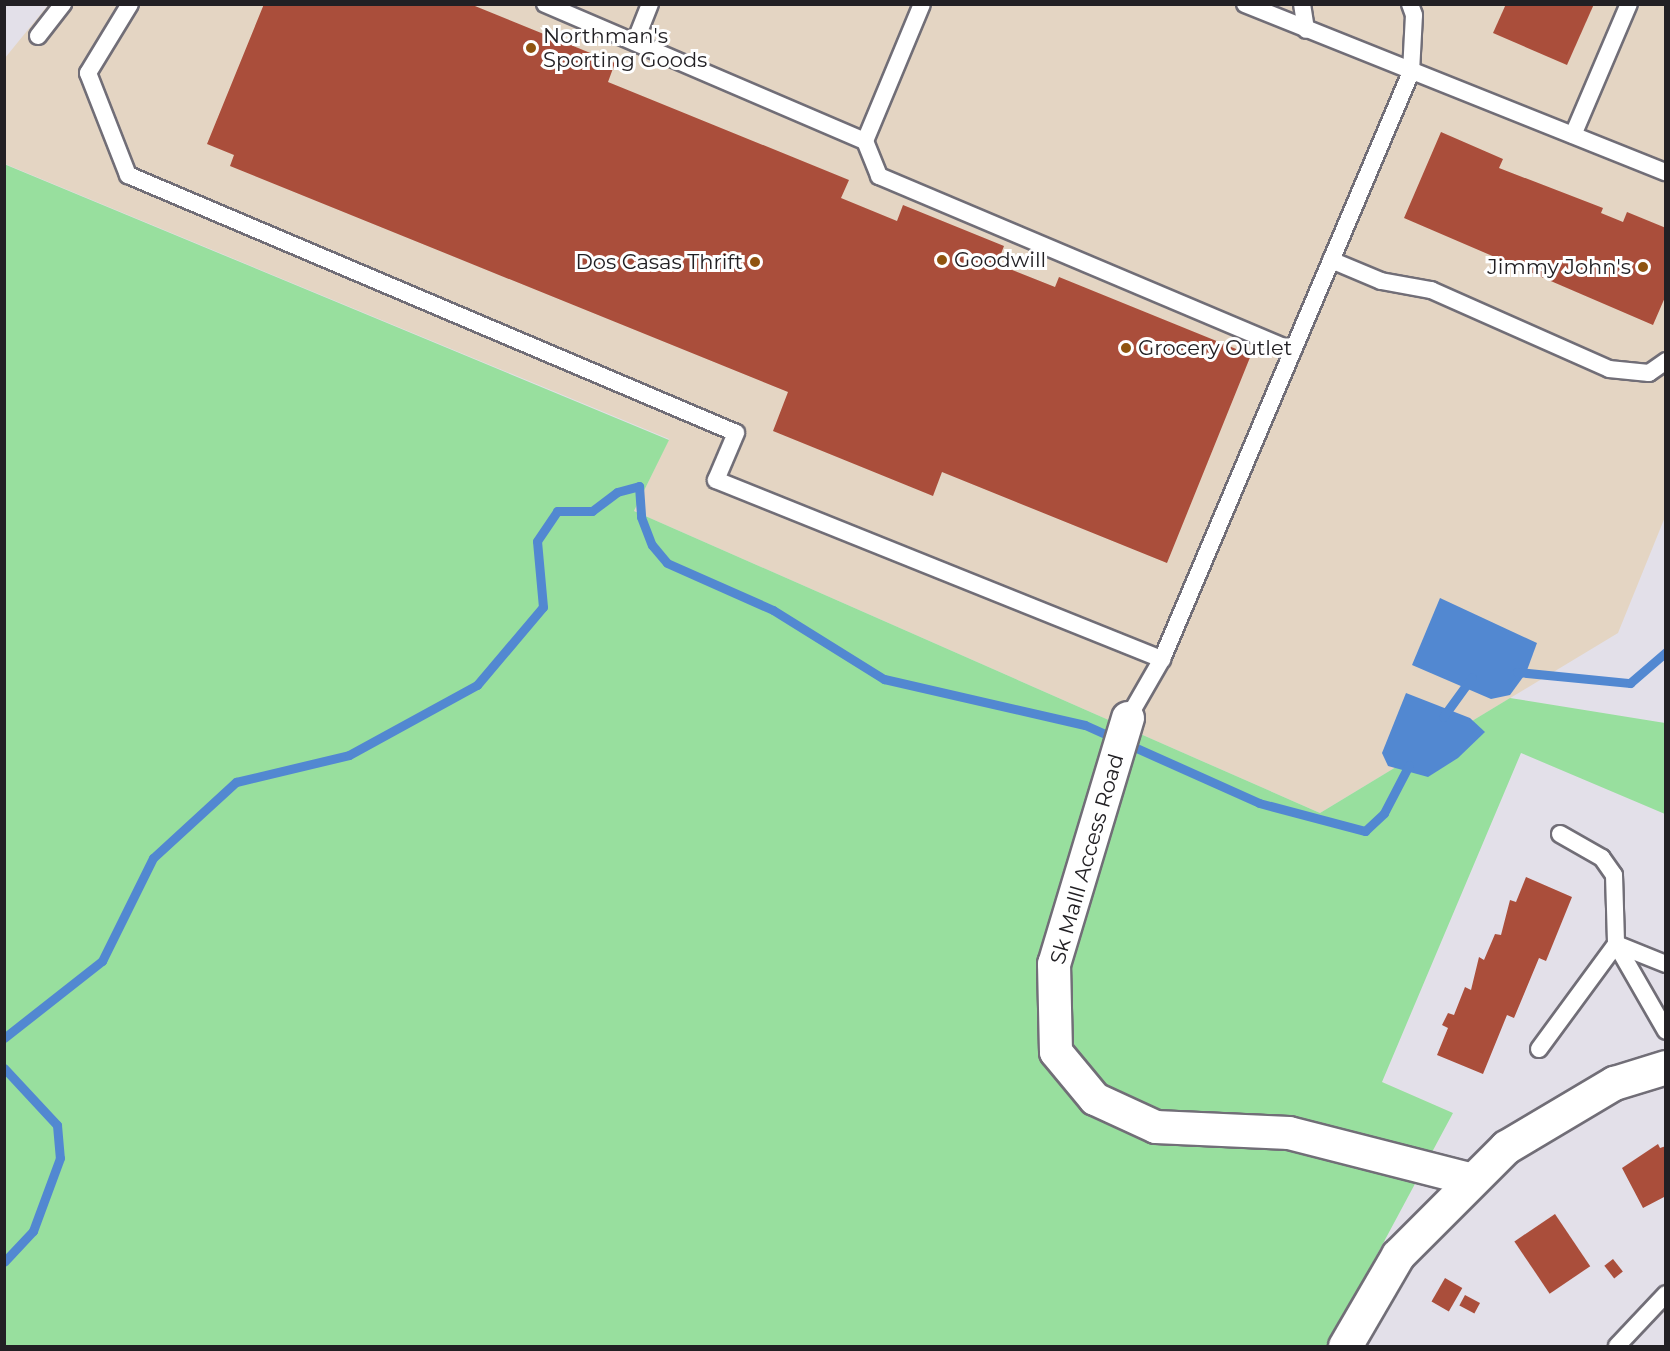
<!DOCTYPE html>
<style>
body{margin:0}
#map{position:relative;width:1670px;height:1351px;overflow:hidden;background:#e3e0e9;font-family:Montserrat,sans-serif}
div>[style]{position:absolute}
.commercial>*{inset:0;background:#e4d5c3}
.green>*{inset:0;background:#98df9e}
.water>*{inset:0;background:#5288d1}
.stream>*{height:9px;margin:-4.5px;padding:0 4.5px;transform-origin:4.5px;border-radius:4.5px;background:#5288d1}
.building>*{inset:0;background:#aa4e3b;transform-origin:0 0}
.roads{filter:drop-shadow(2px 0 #716e77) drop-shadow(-2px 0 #716e77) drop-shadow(0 2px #716e77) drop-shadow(0 -2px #716e77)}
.service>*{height:16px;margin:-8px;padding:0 8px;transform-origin:8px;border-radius:8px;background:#fff}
.minor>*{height:32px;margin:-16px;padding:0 16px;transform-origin:16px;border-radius:16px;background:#fff}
.tertiary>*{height:33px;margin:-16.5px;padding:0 16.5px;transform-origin:16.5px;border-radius:16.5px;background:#fff}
.dots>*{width:16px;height:16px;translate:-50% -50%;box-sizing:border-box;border:3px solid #fff;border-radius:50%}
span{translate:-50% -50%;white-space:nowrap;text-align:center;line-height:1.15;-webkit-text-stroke:6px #fff;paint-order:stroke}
.poi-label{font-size:21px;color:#222024}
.left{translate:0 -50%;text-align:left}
.right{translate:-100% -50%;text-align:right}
.street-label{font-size:21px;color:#222024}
.frame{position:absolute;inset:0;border:6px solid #222024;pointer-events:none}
</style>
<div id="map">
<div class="commercial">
<i style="clip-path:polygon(48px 5px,1665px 5px,1665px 517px,1618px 633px,1320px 813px,634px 511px,669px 439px,5px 164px,5px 58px)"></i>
</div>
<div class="green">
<i style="clip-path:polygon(4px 164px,669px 440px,634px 511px,1320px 813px,1510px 698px,1665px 723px,1665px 814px,1521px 753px,1382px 1082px,1453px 1113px,1328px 1346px,5px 1346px)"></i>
</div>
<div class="water">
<i style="clip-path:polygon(1440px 598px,1537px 643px,1526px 673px,1510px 695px,1491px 699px,1412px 665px)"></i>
<i style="clip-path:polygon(1406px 693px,1470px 718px,1485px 732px,1458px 758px,1428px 777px,1388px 766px,1382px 753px)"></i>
</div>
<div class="stream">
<i style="left:1517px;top:672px;width:114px;rotate:5.6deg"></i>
<i style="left:1630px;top:683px;width:48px;rotate:-40.7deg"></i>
<i style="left:1443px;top:717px;width:49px;rotate:-54.1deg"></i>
<i style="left:4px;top:1038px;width:125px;rotate:-38.2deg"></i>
<i style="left:102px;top:961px;width:115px;rotate:-63.7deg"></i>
<i style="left:153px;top:858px;width:113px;rotate:-42.5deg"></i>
<i style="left:236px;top:782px;width:116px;rotate:-13.4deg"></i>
<i style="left:349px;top:755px;width:146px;rotate:-28.7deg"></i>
<i style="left:477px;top:685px;width:102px;rotate:-49.8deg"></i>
<i style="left:543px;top:607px;width:66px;rotate:-95.2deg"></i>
<i style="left:537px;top:541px;width:36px;rotate:-56deg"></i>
<i style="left:557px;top:511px;width:35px"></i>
<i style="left:592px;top:511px;width:31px;rotate:-37deg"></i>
<i style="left:617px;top:492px;width:23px;rotate:-15deg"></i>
<i style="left:639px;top:486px;width:31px;rotate:86deg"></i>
<i style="left:641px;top:517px;width:30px;rotate:69deg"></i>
<i style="left:652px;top:545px;width:23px;rotate:50deg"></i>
<i style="left:667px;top:563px;width:116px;rotate:23.9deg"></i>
<i style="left:773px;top:610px;width:131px;rotate:31.9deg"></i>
<i style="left:884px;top:679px;width:206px;rotate:12.9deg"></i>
<i style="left:1085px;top:725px;width:191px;rotate:24.1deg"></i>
<i style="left:1259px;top:803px;width:110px;rotate:14.8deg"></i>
<i style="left:1365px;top:831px;width:26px;rotate:-43deg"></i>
<i style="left:1384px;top:813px;width:54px;rotate:-62.5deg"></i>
<i style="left:4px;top:1068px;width:78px;rotate:47.1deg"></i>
<i style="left:57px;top:1125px;width:33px;rotate:85deg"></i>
<i style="left:60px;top:1158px;width:78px;rotate:110.3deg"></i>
<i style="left:33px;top:1231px;width:42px;rotate:133.1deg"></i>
</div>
<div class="building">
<i style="clip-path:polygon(264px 4px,470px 4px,615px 63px,608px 82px,849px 180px,841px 198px,897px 221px,903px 205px,1004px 246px,997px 264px,1055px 287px,1059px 277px,1251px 355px,1167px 563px,942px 472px,933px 496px,773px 431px,788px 392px,230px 166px,234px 155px,207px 144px)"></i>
<i style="clip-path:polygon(1506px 4px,1594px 4px,1567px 65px,1493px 33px)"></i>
<i style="clip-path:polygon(1441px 132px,1503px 159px,1499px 168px,1603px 208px,1601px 213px,1623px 222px,1627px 212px,1666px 228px,1666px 295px,1653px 325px,1404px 218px)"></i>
<i style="clip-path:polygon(1526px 877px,1572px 897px,1546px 961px,1539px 958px,1514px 1018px,1507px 1015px,1483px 1074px,1437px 1055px,1448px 1028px,1442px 1025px,1448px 1013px,1454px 1015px,1465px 987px,1471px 990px,1479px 957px,1484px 960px,1495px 934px,1501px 935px,1510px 900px,1516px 902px)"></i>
<i style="clip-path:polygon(1658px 1144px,1660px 1148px,1666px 1146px,1666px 1196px,1643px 1208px,1622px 1168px)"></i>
<i style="left:1555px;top:1214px;width:63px;height:49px;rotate:56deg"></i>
<i style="left:1613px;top:1259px;width:16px;height:11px;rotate:52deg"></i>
<i style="left:1445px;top:1278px;width:20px;height:27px;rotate:30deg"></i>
<i style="left:1465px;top:1295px;width:17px;height:12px;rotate:28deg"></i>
</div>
<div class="roads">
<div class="service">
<i style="left:130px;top:4px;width:81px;rotate:121.3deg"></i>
<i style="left:88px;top:73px;width:110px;rotate:68.6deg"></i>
<i style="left:128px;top:175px;width:660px;rotate:22.99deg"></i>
<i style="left:736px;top:433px;width:51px;rotate:113.1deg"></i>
<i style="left:716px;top:480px;width:481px;rotate:21.9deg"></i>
<i style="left:1162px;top:659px;width:68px;rotate:120deg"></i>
<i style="left:545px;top:4px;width:348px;rotate:23.2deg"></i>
<i style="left:865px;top:141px;width:38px;rotate:68deg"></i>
<i style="left:879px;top:176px;width:449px;rotate:22.9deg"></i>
<i style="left:1245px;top:4px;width:453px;rotate:21.8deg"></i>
<i style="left:1302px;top:4px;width:26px;rotate:81deg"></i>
<i style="left:38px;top:36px;width:41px;rotate:-52deg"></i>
<i style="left:635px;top:42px;width:41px;rotate:-68.5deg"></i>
<i style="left:1573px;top:135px;width:142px;rotate:-66.9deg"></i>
<i style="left:865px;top:141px;width:148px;rotate:-67.4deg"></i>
<i style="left:1331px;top:260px;width:54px;rotate:22.8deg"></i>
<i style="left:1381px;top:281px;width:51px;rotate:10.2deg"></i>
<i style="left:1431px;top:290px;width:195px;rotate:23.9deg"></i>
<i style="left:1609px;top:369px;width:40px;rotate:5.7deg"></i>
<i style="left:1649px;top:373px;width:21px;rotate:-35deg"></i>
<i style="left:1162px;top:659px;width:638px;rotate:-67.01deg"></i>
<i style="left:1411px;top:72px;width:57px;rotate:-87deg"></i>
<i style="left:1414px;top:15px;width:12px;rotate:-110deg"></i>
<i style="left:1560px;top:834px;width:48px;rotate:29.7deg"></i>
<i style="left:1602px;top:858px;width:21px;rotate:55deg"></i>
<i style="left:1614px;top:875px;width:69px;rotate:88.3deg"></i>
<i style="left:1616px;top:944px;width:100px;rotate:60.1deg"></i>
<i style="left:1539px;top:1049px;width:130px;rotate:-53.7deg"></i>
<i style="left:1616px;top:944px;width:54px;rotate:21.8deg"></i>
<i style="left:1617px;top:1346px;width:71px;rotate:-46.7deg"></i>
</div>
<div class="minor">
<i style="left:1128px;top:718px;width:257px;rotate:106.7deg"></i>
<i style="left:1054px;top:964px;width:88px;rotate:88.7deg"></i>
<i style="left:1056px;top:1052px;width:61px;rotate:50.3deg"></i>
<i style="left:1095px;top:1099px;width:67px;rotate:24.7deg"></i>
<i style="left:1156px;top:1127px;width:133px;rotate:2.6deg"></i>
<i style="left:1289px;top:1133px;width:190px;rotate:14.3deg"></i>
</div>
<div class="tertiary">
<i style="left:1345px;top:1346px;width:105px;rotate:-59.8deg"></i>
<i style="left:1398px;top:1255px;width:153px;rotate:-45deg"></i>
<i style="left:1506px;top:1147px;width:126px;rotate:-30.7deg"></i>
<i style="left:1614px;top:1083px;width:54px;rotate:-17.1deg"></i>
</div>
</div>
<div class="dots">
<i style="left:531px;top:48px;background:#8f5410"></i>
<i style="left:942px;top:260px;background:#8f5410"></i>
<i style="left:755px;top:262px;background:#8f5410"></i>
<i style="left:1643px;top:267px;background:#8f5410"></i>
<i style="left:1126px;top:348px;background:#8f5410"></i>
</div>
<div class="poi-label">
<span class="left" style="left:543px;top:48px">Northman's<br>Sporting Goods</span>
<span class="left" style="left:954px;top:260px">Goodwill</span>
<span class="right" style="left:743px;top:262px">Dos Casas Thrift</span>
<span class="right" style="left:1631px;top:267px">Jimmy John's</span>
<span class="left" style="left:1138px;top:348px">Grocery Outlet</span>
</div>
<div class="street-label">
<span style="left:1087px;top:859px;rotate:-74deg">Sk Malll Access Road</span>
</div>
<div class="frame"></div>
</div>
